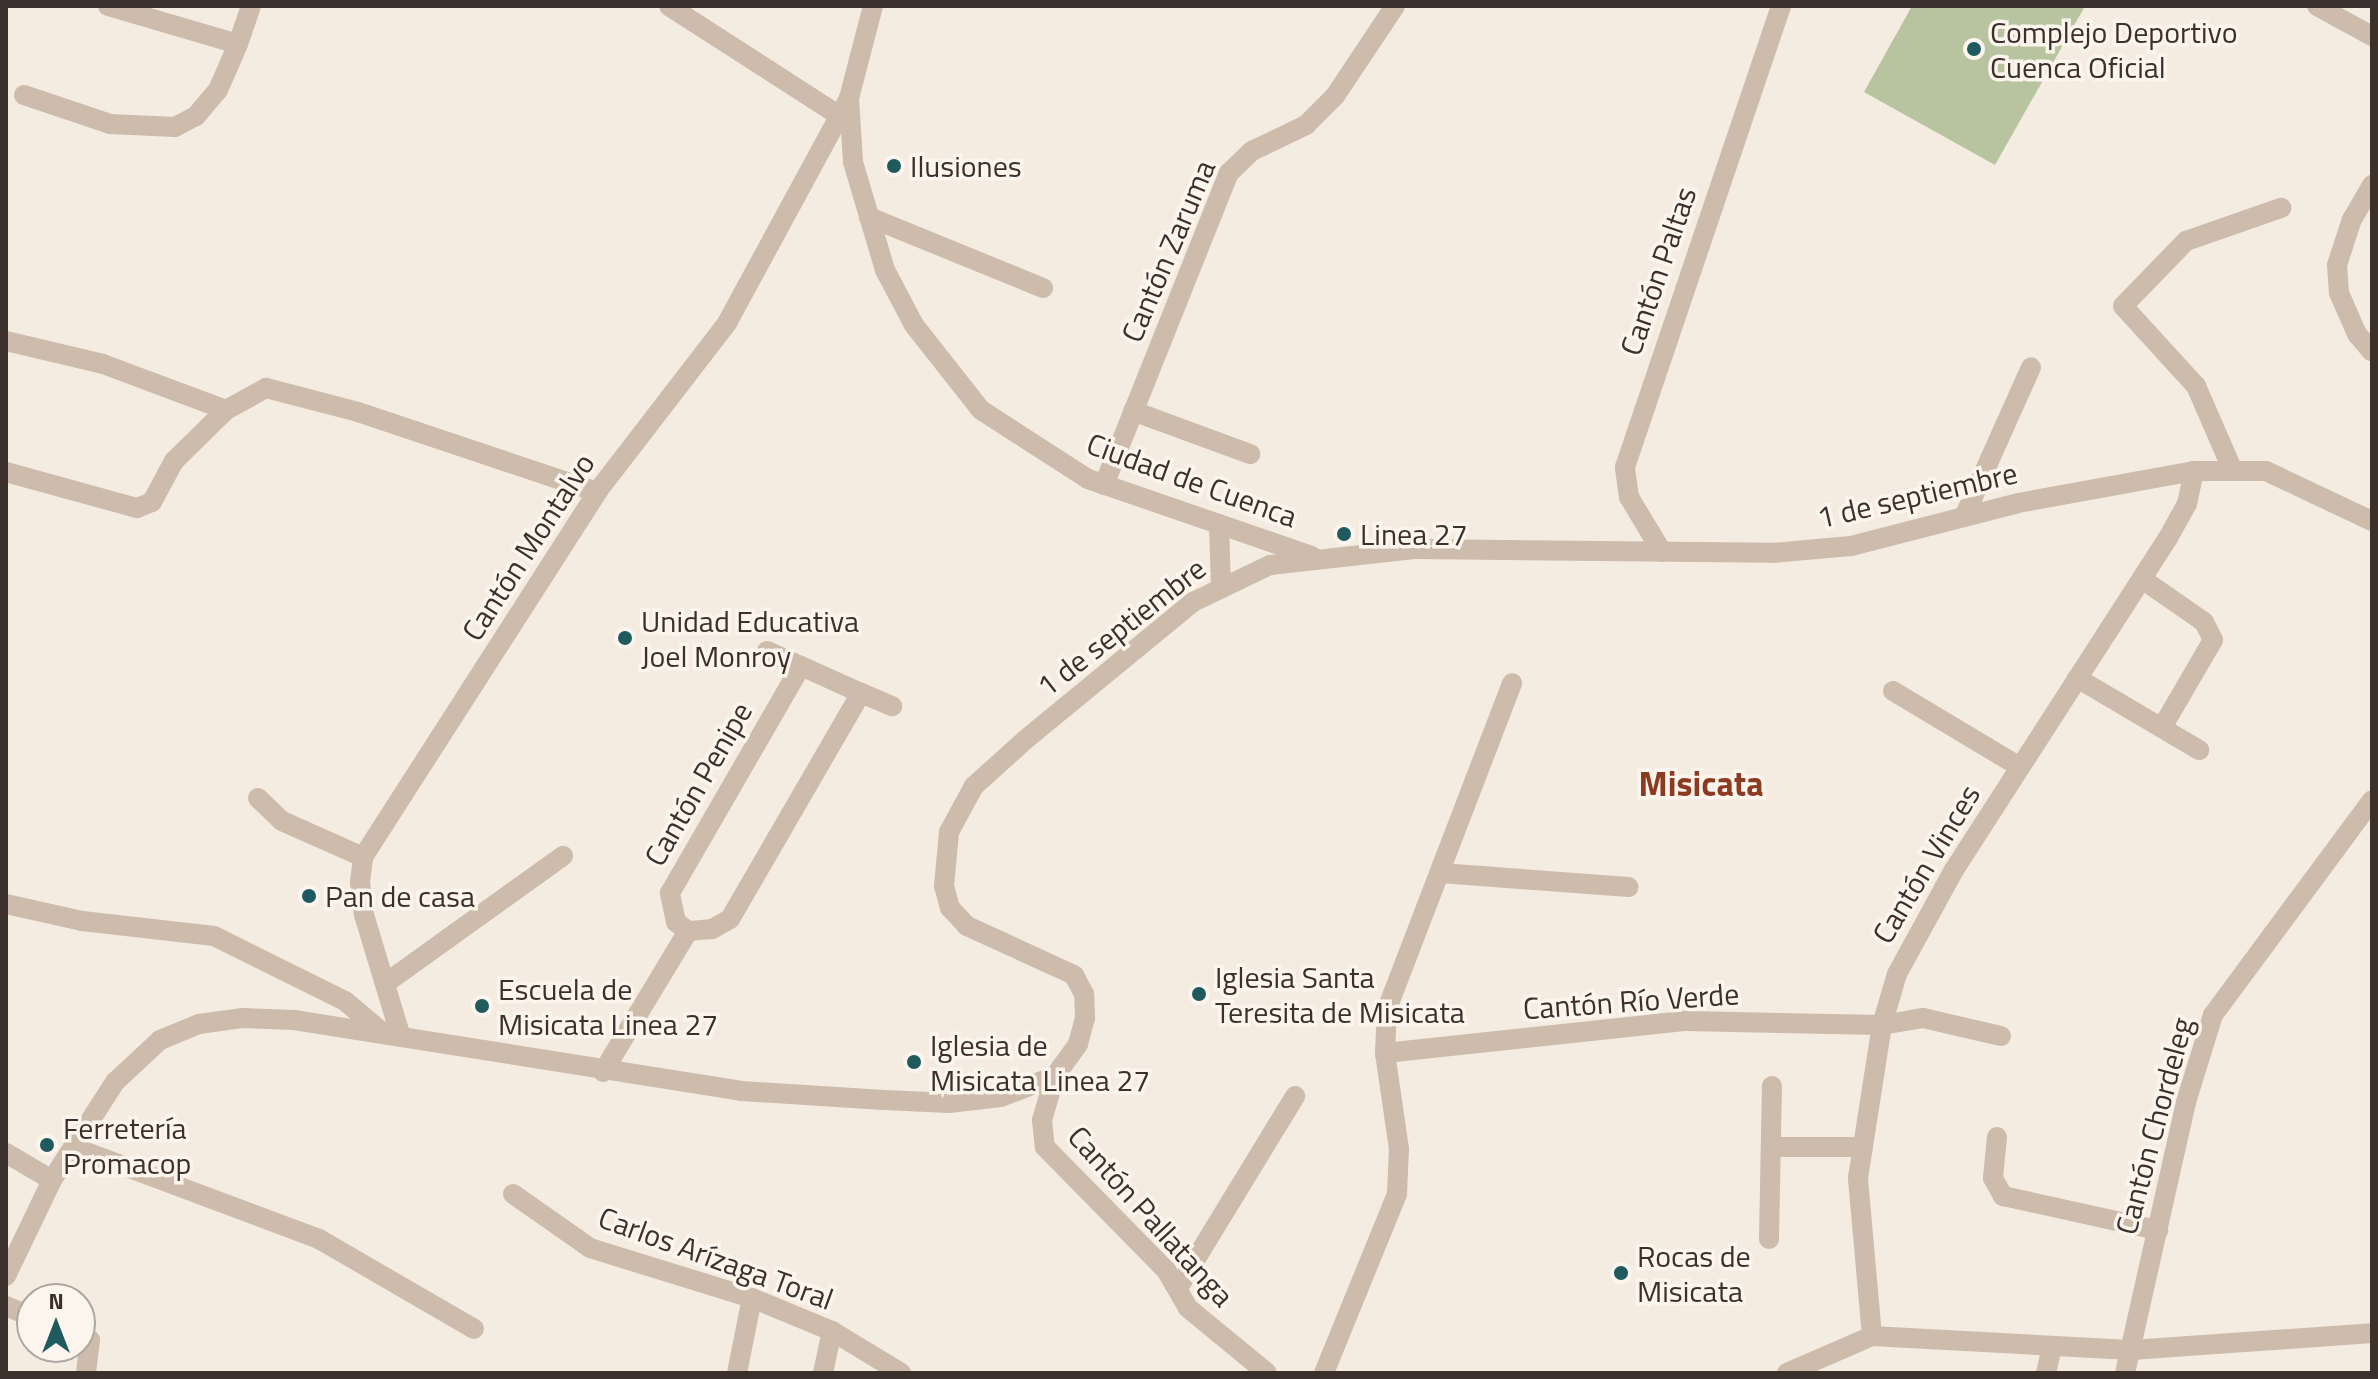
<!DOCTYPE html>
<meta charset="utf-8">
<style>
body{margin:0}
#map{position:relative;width:2378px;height:1379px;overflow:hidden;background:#f4ebe1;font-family:"Titillium Web",sans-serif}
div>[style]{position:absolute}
.green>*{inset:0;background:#b8c4a0}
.minor>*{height:20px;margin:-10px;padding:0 10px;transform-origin:10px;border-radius:10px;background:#cdbbac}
.dots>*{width:22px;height:22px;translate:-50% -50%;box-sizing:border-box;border:4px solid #fbf5ee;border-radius:50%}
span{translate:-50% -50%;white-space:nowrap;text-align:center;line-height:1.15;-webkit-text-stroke:7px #fbf5ee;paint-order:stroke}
.poi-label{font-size:30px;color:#3b302b}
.left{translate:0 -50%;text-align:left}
.street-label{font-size:30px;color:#3b302b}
.quarter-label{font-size:34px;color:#8c3b22;font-weight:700}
.frame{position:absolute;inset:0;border:8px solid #3b302b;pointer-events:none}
.north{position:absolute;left:16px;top:1283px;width:80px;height:80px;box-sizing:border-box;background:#fbf5ee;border:2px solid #aea6a0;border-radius:50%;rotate:0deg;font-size:22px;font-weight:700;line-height:32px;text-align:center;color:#3b302b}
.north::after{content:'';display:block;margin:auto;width:28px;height:36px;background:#1f5a5e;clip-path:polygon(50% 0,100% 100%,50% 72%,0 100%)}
</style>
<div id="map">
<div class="green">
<i style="clip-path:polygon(1912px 6px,2085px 6px,1995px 165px,1864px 92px)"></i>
</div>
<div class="minor">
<i style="left:108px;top:6px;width:135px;rotate:16.3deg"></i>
<i style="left:238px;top:44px;width:40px;rotate:-71.1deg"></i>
<i style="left:669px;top:6px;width:201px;rotate:32.8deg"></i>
<i style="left:873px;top:6px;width:95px;rotate:104.6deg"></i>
<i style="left:849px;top:98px;width:64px;rotate:86.4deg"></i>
<i style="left:853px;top:162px;width:113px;rotate:73.5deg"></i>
<i style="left:885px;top:270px;width:62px;rotate:62.2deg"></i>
<i style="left:914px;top:325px;width:108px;rotate:51.8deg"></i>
<i style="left:981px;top:410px;width:127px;rotate:32.8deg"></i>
<i style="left:1088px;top:479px;width:237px;rotate:19deg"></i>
<i style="left:2317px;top:6px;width:63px;rotate:28.6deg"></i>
<i style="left:24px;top:95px;width:91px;rotate:18.6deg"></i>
<i style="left:110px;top:124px;width:65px;rotate:2.6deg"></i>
<i style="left:175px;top:127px;width:24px;rotate:-28deg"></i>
<i style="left:196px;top:116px;width:34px;rotate:-50deg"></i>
<i style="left:218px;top:90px;width:50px;rotate:-66.5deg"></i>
<i style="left:2372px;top:185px;width:39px;rotate:120deg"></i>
<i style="left:2352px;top:219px;width:48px;rotate:108.1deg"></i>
<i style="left:2337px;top:265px;width:28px;rotate:86deg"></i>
<i style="left:2339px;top:293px;width:45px;rotate:66.3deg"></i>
<i style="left:2357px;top:334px;width:23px;rotate:50deg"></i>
<i style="left:869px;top:217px;width:188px;rotate:22.2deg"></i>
<i style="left:6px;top:341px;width:100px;rotate:13.3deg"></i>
<i style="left:103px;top:364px;width:131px;rotate:20.5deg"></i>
<i style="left:1133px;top:411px;width:125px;rotate:20.2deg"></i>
<i style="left:2233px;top:471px;width:93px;rotate:-113.5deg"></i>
<i style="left:2196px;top:386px;width:108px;rotate:-132.4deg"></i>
<i style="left:2123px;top:306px;width:91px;rotate:-45.9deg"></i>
<i style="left:2186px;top:241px;width:101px;rotate:-19.2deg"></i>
<i style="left:6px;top:472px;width:136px;rotate:15.4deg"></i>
<i style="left:137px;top:508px;width:16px;rotate:-22deg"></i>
<i style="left:152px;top:502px;width:47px;rotate:-61.8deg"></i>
<i style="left:174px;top:461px;width:73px;rotate:-44.4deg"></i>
<i style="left:226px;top:410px;width:46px;rotate:-28.8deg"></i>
<i style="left:266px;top:388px;width:95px;rotate:14.6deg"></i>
<i style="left:358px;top:412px;width:252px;rotate:18.5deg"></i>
<i style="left:1104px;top:485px;width:336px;rotate:-68.2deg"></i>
<i style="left:1229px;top:173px;width:32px;rotate:-44deg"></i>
<i style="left:1252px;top:151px;width:60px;rotate:-25.7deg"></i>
<i style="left:1306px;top:125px;width:41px;rotate:-45deg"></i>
<i style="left:1335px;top:96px;width:108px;rotate:-56.3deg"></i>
<i style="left:1964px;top:517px;width:164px;rotate:-65.9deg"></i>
<i style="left:1219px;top:524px;width:62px;rotate:88.2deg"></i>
<i style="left:1662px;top:552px;width:64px;rotate:-121deg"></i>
<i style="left:1629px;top:497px;width:30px;rotate:-98deg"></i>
<i style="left:1625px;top:467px;width:487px;rotate:-71.3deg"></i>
<i style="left:2142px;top:579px;width:75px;rotate:34.7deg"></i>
<i style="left:2204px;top:622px;width:20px;rotate:63deg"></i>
<i style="left:2213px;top:640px;width:99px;rotate:120.2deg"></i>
<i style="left:767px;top:651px;width:37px;rotate:24deg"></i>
<i style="left:801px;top:666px;width:66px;rotate:24.2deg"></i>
<i style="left:861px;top:693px;width:261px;rotate:120.1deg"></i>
<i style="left:730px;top:919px;width:21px;rotate:151deg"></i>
<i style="left:712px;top:929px;width:24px;rotate:175deg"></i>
<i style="left:688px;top:931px;width:15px;rotate:-143deg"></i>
<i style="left:676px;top:922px;width:30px;rotate:-102deg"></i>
<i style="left:670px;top:893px;width:262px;rotate:-60deg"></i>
<i style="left:2077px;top:678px;width:142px;rotate:30.5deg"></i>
<i style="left:1893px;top:691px;width:148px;rotate:30.9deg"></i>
<i style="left:861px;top:693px;width:34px;rotate:23deg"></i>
<i style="left:258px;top:798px;width:33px;rotate:44deg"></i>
<i style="left:282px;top:821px;width:89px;rotate:24deg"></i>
<i style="left:1441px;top:873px;width:188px;rotate:4.3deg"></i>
<i style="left:6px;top:904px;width:78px;rotate:12.6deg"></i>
<i style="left:82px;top:921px;width:133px;rotate:6.5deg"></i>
<i style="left:214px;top:936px;width:146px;rotate:26.4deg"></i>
<i style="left:345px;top:1001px;width:48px;rotate:40deg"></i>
<i style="left:386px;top:983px;width:218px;rotate:-35.7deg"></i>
<i style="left:400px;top:1034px;width:124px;rotate:-106.8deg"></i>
<i style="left:364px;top:915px;width:33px;rotate:-97deg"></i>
<i style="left:360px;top:882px;width:25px;rotate:-83deg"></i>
<i style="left:363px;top:857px;width:434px;rotate:-57.3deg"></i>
<i style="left:597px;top:492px;width:213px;rotate:-52.4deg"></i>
<i style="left:727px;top:323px;width:256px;rotate:-61.5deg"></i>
<i style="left:1385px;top:1053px;width:303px;rotate:-6.1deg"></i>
<i style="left:1686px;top:1021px;width:196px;rotate:1.2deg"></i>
<i style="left:1882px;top:1025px;width:42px;rotate:-9.7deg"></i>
<i style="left:1923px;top:1018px;width:80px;rotate:13deg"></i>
<i style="left:603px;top:1072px;width:165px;rotate:-58.9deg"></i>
<i style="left:1055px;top:1076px;width:46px;rotate:106.5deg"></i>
<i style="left:1042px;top:1120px;width:27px;rotate:84deg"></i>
<i style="left:1045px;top:1147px;width:173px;rotate:45.5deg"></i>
<i style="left:1166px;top:1270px;width:44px;rotate:59.9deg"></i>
<i style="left:1188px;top:1308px;width:102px;rotate:39.4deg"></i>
<i style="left:1997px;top:1137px;width:41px;rotate:95.6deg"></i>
<i style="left:1993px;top:1178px;width:21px;rotate:61deg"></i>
<i style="left:2003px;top:1196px;width:159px;rotate:12.4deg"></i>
<i style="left:73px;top:1147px;width:263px;rotate:20.5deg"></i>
<i style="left:319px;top:1239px;width:179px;rotate:30.1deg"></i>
<i style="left:1772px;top:1147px;width:91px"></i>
<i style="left:6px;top:1153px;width:53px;rotate:30.4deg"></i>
<i style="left:513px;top:1194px;width:94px;rotate:35deg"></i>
<i style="left:590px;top:1248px;width:170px;rotate:17.2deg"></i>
<i style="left:752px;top:1298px;width:87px;rotate:22.4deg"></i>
<i style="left:832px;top:1331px;width:81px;rotate:31.3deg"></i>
<i style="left:1769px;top:1239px;width:153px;rotate:-88.9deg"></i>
<i style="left:6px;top:1276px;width:106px;rotate:-64.4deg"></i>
<i style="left:52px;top:1180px;width:117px;rotate:-57.3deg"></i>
<i style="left:115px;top:1082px;width:62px;rotate:-43deg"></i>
<i style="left:160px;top:1040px;width:42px;rotate:-22.3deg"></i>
<i style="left:199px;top:1024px;width:43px;rotate:-7.9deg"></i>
<i style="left:242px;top:1018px;width:52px;rotate:2.2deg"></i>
<i style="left:294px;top:1020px;width:453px;rotate:9deg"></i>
<i style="left:741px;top:1091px;width:143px;rotate:3.6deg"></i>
<i style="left:884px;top:1100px;width:65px;rotate:2.6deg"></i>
<i style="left:949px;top:1103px;width:52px;rotate:-6.6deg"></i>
<i style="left:1001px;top:1097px;width:58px;rotate:-21.3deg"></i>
<i style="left:1055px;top:1076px;width:39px;rotate:-54deg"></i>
<i style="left:1078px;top:1044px;width:27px;rotate:-75deg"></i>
<i style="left:1085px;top:1018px;width:24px;rotate:-92deg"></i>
<i style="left:1084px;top:994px;width:21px;rotate:-118deg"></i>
<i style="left:1074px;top:975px;width:118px;rotate:-155.4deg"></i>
<i style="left:967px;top:926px;width:25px;rotate:-133deg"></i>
<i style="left:950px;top:908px;width:23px;rotate:-105deg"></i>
<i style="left:944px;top:886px;width:54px;rotate:-84.7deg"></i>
<i style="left:949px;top:832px;width:52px;rotate:-61.5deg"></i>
<i style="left:974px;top:786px;width:69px;rotate:-42deg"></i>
<i style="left:1025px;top:740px;width:217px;rotate:-39.4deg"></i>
<i style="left:1193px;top:602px;width:85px;rotate:-25.7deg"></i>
<i style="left:1270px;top:565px;width:147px;rotate:-6.3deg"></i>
<i style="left:1416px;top:549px;width:357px;rotate:0.6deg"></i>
<i style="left:1773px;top:553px;width:78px;rotate:-5.1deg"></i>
<i style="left:1851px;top:546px;width:172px;rotate:-14.4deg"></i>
<i style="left:2018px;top:503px;width:179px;rotate:-10.3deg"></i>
<i style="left:2194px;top:471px;width:72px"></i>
<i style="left:2266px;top:471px;width:117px;rotate:25.3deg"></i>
<i style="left:1178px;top:1288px;width:225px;rotate:-58.6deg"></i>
<i style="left:6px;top:1306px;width:28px;rotate:23deg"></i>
<i style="left:80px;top:1332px;width:13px;rotate:39deg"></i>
<i style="left:90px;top:1340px;width:33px;rotate:97deg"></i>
<i style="left:1872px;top:1336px;width:159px;rotate:-95.1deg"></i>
<i style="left:1858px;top:1178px;width:155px;rotate:-81.1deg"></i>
<i style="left:1882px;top:1025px;width:53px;rotate:-73.6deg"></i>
<i style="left:1897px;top:974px;width:119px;rotate:-61.3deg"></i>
<i style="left:1954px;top:870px;width:395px;rotate:-57.2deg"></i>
<i style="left:2168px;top:538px;width:39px;rotate:-61deg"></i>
<i style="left:2187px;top:504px;width:34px;rotate:-78deg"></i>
<i style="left:737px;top:1373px;width:76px;rotate:-78.7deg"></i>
<i style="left:823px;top:1373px;width:43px;rotate:-77.9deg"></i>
<i style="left:1324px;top:1373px;width:193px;rotate:-67.8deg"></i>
<i style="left:1397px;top:1194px;width:45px;rotate:-87.5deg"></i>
<i style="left:1399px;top:1149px;width:97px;rotate:-98.3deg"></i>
<i style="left:1385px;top:1053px;width:44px;rotate:-87.4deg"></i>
<i style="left:1387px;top:1009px;width:349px;rotate:-69deg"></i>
<i style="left:1787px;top:1373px;width:93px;rotate:-23.5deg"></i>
<i style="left:1872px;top:1336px;width:259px;rotate:3.1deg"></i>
<i style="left:2131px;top:1350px;width:242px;rotate:-4deg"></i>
<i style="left:2046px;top:1373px;width:28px;rotate:-77deg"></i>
<i style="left:2125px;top:1373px;width:278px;rotate:-77.3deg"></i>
<i style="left:2186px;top:1102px;width:91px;rotate:-72.8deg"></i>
<i style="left:2213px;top:1015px;width:267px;rotate:-53.5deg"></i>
</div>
<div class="dots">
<i style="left:1974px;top:49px;background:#1f5a5e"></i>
<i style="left:894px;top:166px;background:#1f5a5e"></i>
<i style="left:1344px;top:534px;background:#1f5a5e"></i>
<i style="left:625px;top:638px;background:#1f5a5e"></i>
<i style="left:309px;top:896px;background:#1f5a5e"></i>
<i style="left:1199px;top:994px;background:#1f5a5e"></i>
<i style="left:482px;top:1006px;background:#1f5a5e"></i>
<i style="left:914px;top:1062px;background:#1f5a5e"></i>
<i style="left:47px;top:1145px;background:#1f5a5e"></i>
<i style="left:1621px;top:1273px;background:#1f5a5e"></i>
</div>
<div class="poi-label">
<span class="left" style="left:1990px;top:49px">Complejo Deportivo<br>Cuenca Oficial</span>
<span class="left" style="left:910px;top:166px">Ilusiones</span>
<span class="left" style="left:1360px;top:534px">Linea 27</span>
<span class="left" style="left:641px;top:638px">Unidad Educativa<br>Joel Monroy</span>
<span class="left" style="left:325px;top:896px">Pan de casa</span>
<span class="left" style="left:1215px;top:994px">Iglesia Santa<br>Teresita de Misicata</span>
<span class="left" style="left:498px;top:1006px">Escuela de<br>Misicata Linea 27</span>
<span class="left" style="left:930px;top:1062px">Iglesia de<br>Misicata Linea 27</span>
<span class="left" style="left:63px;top:1145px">Ferretería<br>Promacop</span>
<span class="left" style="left:1637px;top:1273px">Rocas de<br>Misicata</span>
</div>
<div class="street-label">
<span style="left:1168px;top:251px;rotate:-67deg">Cantón Zaruma</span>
<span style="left:1658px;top:271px;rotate:-71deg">Cantón Paltas</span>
<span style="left:1192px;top:480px;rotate:20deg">Ciudad de Cuenca</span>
<span style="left:1917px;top:495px;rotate:-13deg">1 de septiembre</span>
<span style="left:528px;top:547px;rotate:-57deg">Cantón Montalvo</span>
<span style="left:1121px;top:627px;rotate:-38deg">1 de septiembre</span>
<span style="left:698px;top:784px;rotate:-60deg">Cantón Penipe</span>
<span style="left:1926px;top:864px;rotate:-59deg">Cantón Vinces</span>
<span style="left:1631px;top:1001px;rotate:-4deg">Cantón Río Verde</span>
<span style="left:2154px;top:1126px;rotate:-75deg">Cantón Chordeleg</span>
<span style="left:1151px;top:1216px;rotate:48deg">Cantón Pallatanga</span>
<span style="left:716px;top:1258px;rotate:20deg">Carlos Arízaga Toral</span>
</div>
<div class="quarter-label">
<span style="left:1701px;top:784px">Misicata</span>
</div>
<div class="frame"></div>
<div class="north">N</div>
</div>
